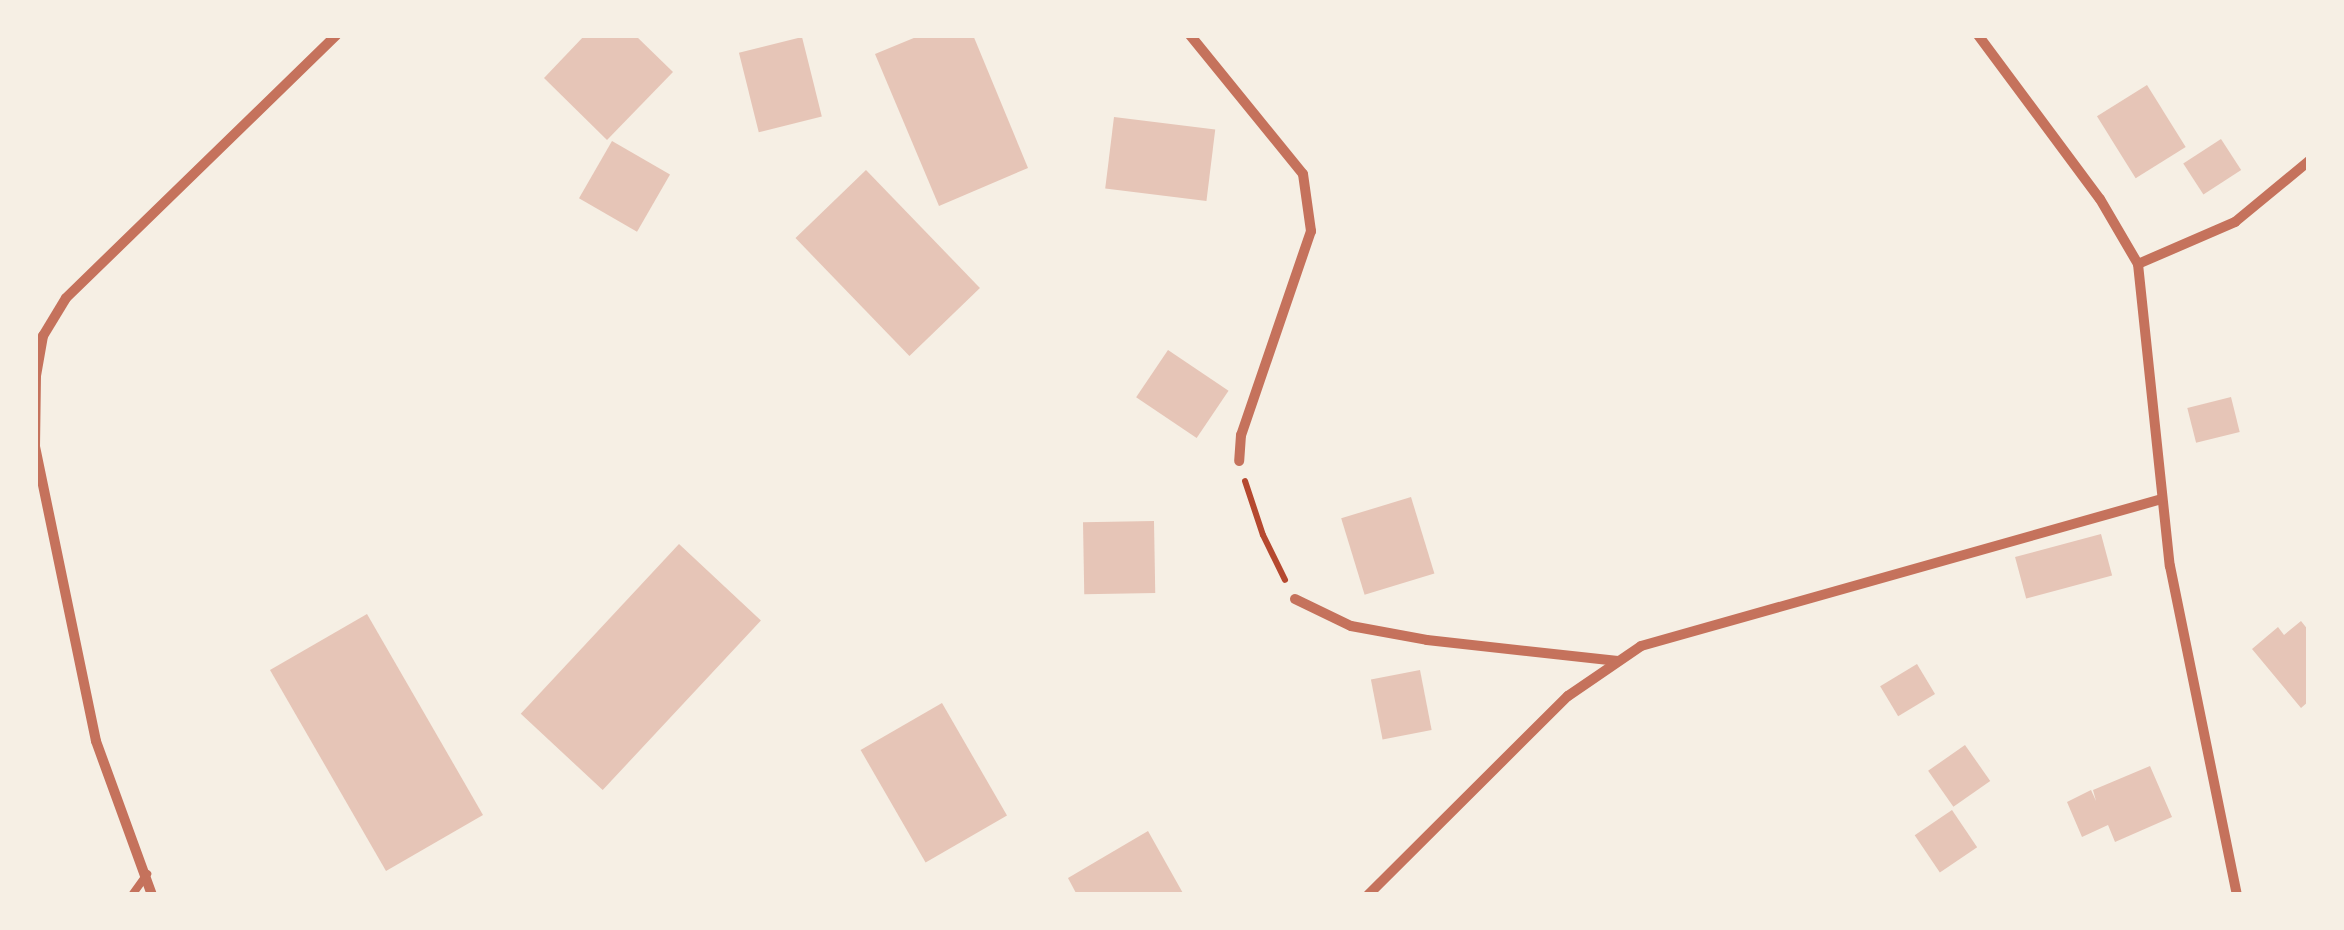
<!DOCTYPE html>
<style>
body{margin:0}
#map{position:relative;width:2344px;height:930px;overflow:hidden;background:#f6efe4;font-family:Ubuntu,sans-serif}
div>[style]{position:absolute}
.building>*{inset:0;background:#e6c5b7;transform-origin:0 0}
.path>*{height:6px;margin:-3px;padding:0 3px;transform-origin:3px;border-radius:3px;background:#b5482f}
.service>*{height:8px;margin:-4px;padding:0 4px;transform-origin:4px;border-radius:4px;background:#c5725c}
.minor>*{height:10px;margin:-5px;padding:0 5px;transform-origin:5px;border-radius:5px;background:#c5725c}
span{translate:-50% -50%;white-space:nowrap;text-align:center;line-height:1.15;-webkit-text-stroke:10px #f6efe4;paint-order:stroke}
.frame{position:absolute;inset:0;border:38px solid #f6efe4;pointer-events:none}
</style>
<div id="map">
<div class="building">
<i style="clip-path:polygon(585px 35px,635px 35px,673px 72px,607px 140px,544px 78px)"></i>
<i style="clip-path:polygon(921px 35px,973px 35px,1028px 168px,939px 206px,875px 54px)"></i>
<i style="left:802px;top:37px;width:82px;height:65px;rotate:76deg"></i>
<i style="left:2147px;top:85px;width:73px;height:59px;rotate:58deg"></i>
<i style="left:1114px;top:117px;width:102px;height:72px;rotate:7deg"></i>
<i style="left:2221px;top:139px;width:37px;height:45px;rotate:57deg"></i>
<i style="left:612px;top:141px;width:67px;height:66px;rotate:30deg"></i>
<i style="left:866px;top:170px;width:164px;height:98px;rotate:46deg"></i>
<i style="left:1168px;top:350px;width:73px;height:57px;rotate:34deg"></i>
<i style="left:2231px;top:397px;width:36px;height:45px;rotate:76deg"></i>
<i style="left:1411px;top:497px;width:80px;height:73px;rotate:73deg"></i>
<i style="left:1154px;top:521px;width:72px;height:71px;rotate:89deg"></i>
<i style="left:2101px;top:534px;width:43px;height:89px;rotate:75deg"></i>
<i style="left:679px;top:544px;width:112px;height:232px;rotate:43deg"></i>
<i style="left:367px;top:614px;width:232px;height:112px;rotate:60deg"></i>
<i style="clip-path:polygon(2301px 621px,2309px 631px,2309px 701px,2301px 708px,2252px 649px,2278px 627px,2284px 635px)"></i>
<i style="left:1917px;top:664px;width:35px;height:43px;rotate:59deg"></i>
<i style="left:1420px;top:670px;width:61px;height:50px;rotate:79deg"></i>
<i style="left:942px;top:703px;width:130px;height:94px;rotate:60deg"></i>
<i style="left:1965px;top:745px;width:44px;height:45px;rotate:55deg"></i>
<i style="clip-path:polygon(2150px 766px,2172px 817px,2115px 842px,2108px 825px,2082px 837px,2067px 802px,2091px 790px,2096px 801px,2093px 790px)"></i>
<i style="left:1952px;top:810px;width:45px;height:45px;rotate:56deg"></i>
<i style="clip-path:polygon(1148px 831px,1184px 895px,1077px 895px,1068px 878px)"></i>
</div>
<div class="path">
<i style="left:1245px;top:481px;width:57px;rotate:71.6deg"></i>
<i style="left:1263px;top:535px;width:50px;rotate:63.9deg"></i>
</div>
<div class="service">
<i style="left:132px;top:895px;width:26px;rotate:-54deg"></i>
</div>
<div class="minor">
<i style="left:1190px;top:35px;width:179px;rotate:50.9deg"></i>
<i style="left:1303px;top:174px;width:58px;rotate:82deg"></i>
<i style="left:1311px;top:231px;width:216px;rotate:108.9deg"></i>
<i style="left:1241px;top:435px;width:26px;rotate:94deg"></i>
<i style="left:1978px;top:35px;width:204px;rotate:53.4deg"></i>
<i style="left:2100px;top:199px;width:75px;rotate:59.7deg"></i>
<i style="left:2138px;top:264px;width:304px;rotate:84deg"></i>
<i style="left:2170px;top:566px;width:336px;rotate:78.5deg"></i>
<i style="left:2138px;top:264px;width:106px;rotate:-23.4deg"></i>
<i style="left:2235px;top:222px;width:96px;rotate:-39.5deg"></i>
<i style="left:1295px;top:599px;width:62px;rotate:25.7deg"></i>
<i style="left:1351px;top:626px;width:77px;rotate:10.4deg"></i>
<i style="left:1427px;top:640px;width:192px;rotate:6.3deg"></i>
<i style="left:152px;top:895px;width:164px;rotate:-110deg"></i>
<i style="left:96px;top:741px;width:300px;rotate:-101.7deg"></i>
<i style="left:35px;top:447px;width:71px;rotate:-89.2deg"></i>
<i style="left:36px;top:376px;width:41px;rotate:-80.1deg"></i>
<i style="left:43px;top:336px;width:44px;rotate:-58.8deg"></i>
<i style="left:66px;top:298px;width:377px;rotate:-44.2deg"></i>
<i style="left:1368px;top:895px;width:282px;rotate:-44.9deg"></i>
<i style="left:1568px;top:696px;width:88px;rotate:-34.4deg"></i>
<i style="left:1641px;top:646px;width:541px;rotate:-15.76deg"></i>
</div>
<div class="frame"></div>
</div>
